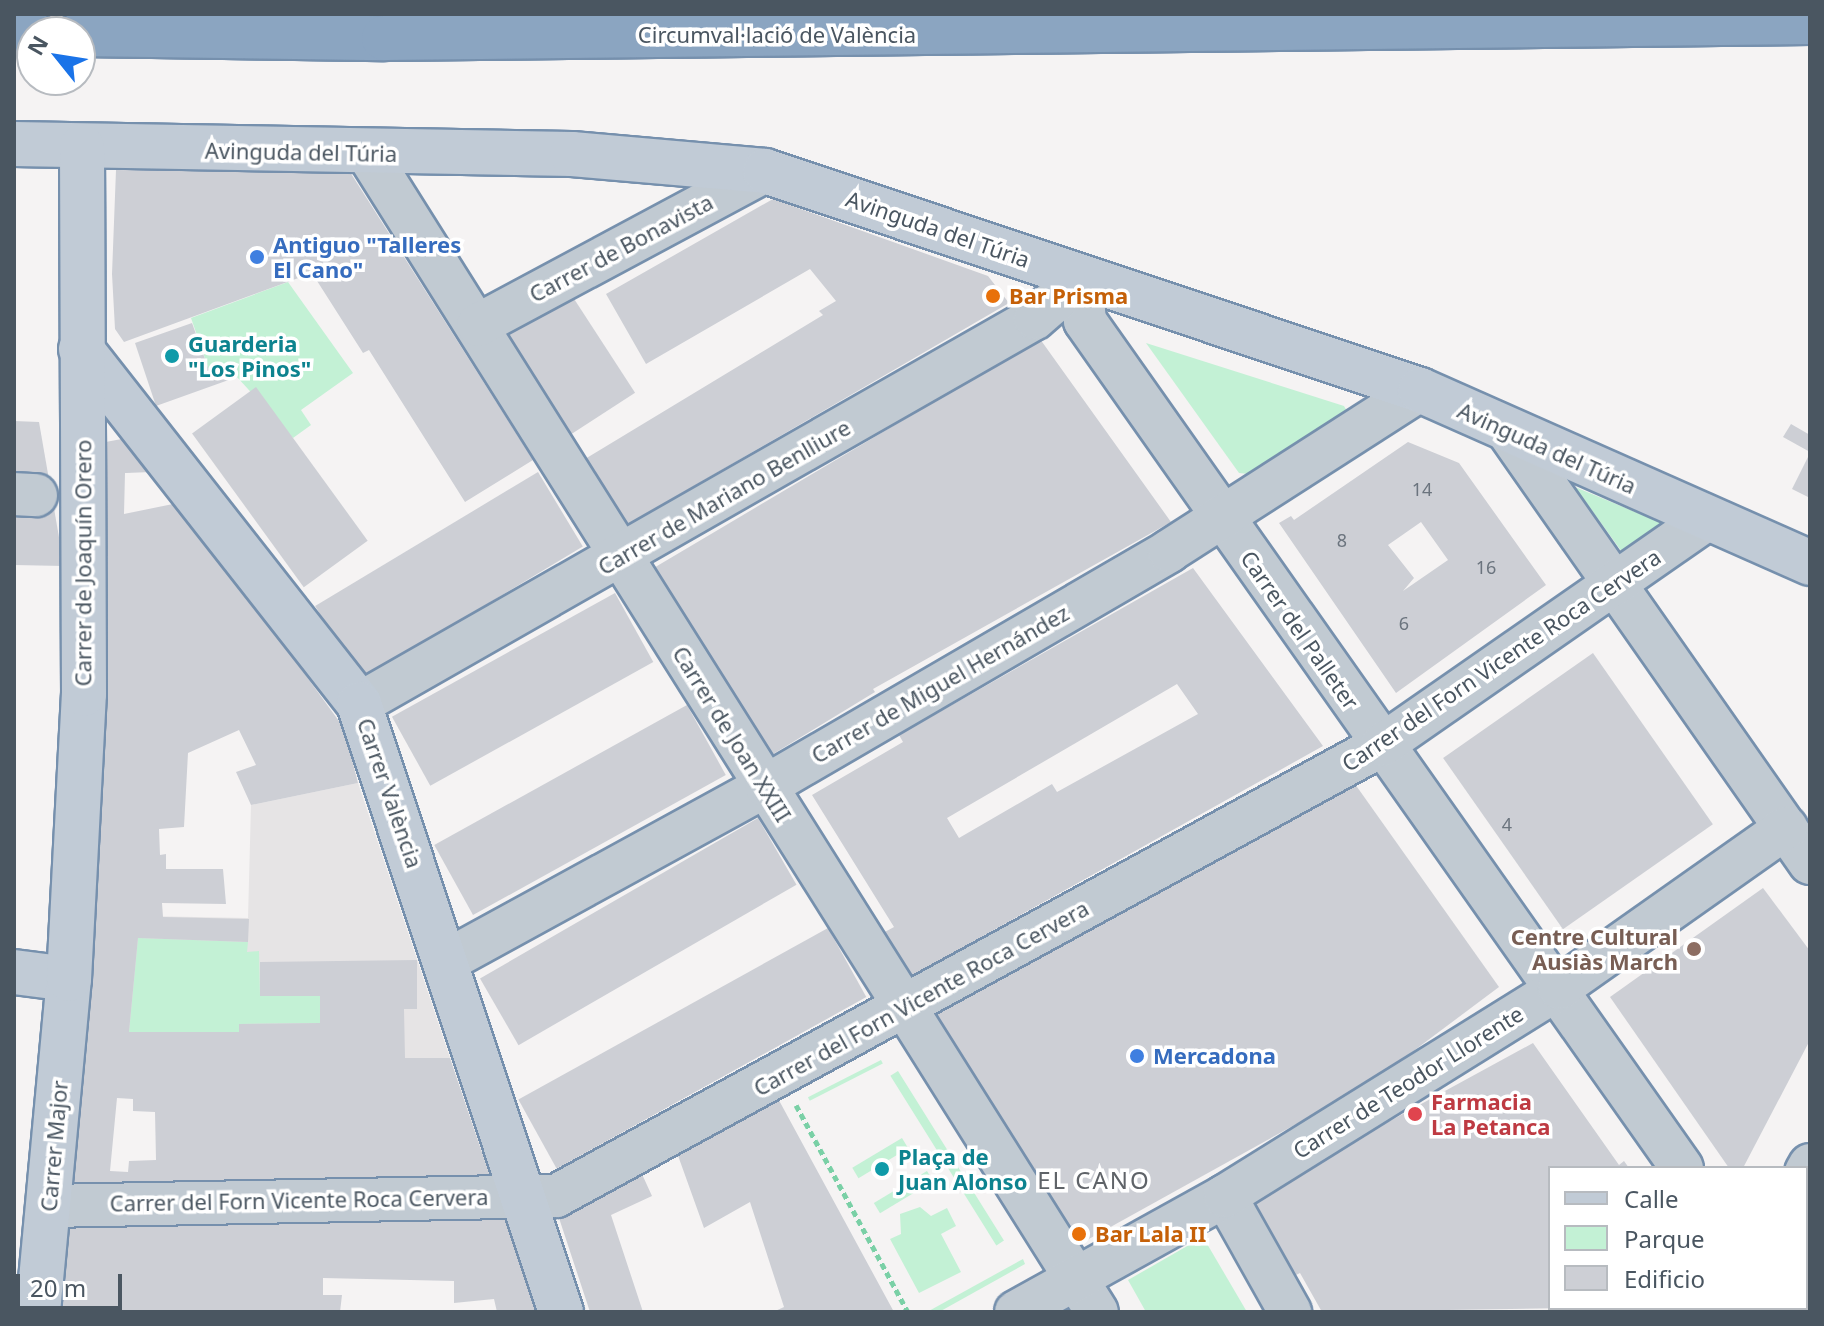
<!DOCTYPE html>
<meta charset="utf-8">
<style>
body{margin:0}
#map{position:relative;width:1824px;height:1326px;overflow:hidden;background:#f5f3f3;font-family:"Noto Sans",sans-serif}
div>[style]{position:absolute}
.education>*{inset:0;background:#e6e4e5}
.green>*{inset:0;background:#c3f1d5;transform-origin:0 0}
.building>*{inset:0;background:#cdcfd5;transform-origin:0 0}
.path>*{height:5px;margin-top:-2.5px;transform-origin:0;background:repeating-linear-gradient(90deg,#7ad0a6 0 6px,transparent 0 10px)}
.roads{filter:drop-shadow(2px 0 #7690ad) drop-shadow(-2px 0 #7690ad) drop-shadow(0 2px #7690ad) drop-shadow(0 -2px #7690ad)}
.street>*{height:42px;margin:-21px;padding:0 21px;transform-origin:21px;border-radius:21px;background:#c1cad2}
.secondary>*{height:44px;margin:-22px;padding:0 22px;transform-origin:22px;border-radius:22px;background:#c1cbd6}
.highway>*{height:44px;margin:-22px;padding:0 22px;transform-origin:22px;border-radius:22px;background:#8ba5c1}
.dots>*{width:22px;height:22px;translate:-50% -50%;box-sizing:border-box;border:4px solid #fff;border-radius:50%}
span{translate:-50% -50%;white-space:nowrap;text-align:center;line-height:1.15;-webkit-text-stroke:7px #fff;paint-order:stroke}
.number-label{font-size:18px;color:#6b747e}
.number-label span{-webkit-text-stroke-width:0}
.street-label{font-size:22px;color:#4a5661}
.shop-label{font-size:22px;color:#366cbe;font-weight:700}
.left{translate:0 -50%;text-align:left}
.food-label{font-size:22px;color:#c56008;font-weight:700}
.culture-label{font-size:22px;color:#0d838f;font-weight:700}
.education-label{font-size:22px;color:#785e54;font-weight:700}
.right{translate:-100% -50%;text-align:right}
.health-label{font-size:22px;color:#be3a42;font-weight:700}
.neighbourhood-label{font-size:24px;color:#5f6368;letter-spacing:2px}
.frame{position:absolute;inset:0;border:16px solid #4a5661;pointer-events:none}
.legend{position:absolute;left:1548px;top:1166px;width:260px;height:144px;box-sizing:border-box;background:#fff;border:2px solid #b7bbc0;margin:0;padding:10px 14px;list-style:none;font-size:24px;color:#4a5661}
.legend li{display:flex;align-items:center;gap:16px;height:40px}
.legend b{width:40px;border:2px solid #b7bbc0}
.north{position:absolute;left:16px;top:16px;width:80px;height:80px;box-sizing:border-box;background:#fff;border:2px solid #b7bbc0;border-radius:50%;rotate:300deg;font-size:22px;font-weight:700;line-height:32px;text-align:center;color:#4a5661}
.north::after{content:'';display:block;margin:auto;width:28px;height:36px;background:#1a73e8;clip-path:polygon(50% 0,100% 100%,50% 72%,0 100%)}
.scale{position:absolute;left:16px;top:1274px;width:106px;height:36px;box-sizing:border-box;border:4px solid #4a5661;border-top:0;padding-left:10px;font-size:24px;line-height:28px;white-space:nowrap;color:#4a5661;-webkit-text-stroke:6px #fff;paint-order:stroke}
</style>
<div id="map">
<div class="education">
<i style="clip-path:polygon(358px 783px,450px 1058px,353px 1058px,238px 1032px,78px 1032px,90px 915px,248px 918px,251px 805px)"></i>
</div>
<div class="green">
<i style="clip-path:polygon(288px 282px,353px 373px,301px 410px,311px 425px,293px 438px,237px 377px,232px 362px,209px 370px,191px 318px)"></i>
<i style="clip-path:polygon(1146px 343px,1344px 406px,1348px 413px,1248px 474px,1239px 473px)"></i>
<i style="clip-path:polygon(1575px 487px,1662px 523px,1663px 526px,1622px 552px)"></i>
<i style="clip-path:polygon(138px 938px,248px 942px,247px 952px,259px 951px,260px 996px,320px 996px,320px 1023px,239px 1024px,239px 1032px,129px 1032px)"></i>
<i style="left:881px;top:1060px;width:4px;height:82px;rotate:63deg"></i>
<i style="left:898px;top:1071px;width:200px;height:9px;rotate:58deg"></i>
<i style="left:902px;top:1138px;width:12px;height:58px;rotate:59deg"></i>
<i style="left:927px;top:1171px;width:12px;height:62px;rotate:59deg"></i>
<i style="clip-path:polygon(920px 1207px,931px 1216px,947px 1208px,956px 1226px,941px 1234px,961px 1272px,919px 1293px,890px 1239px,901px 1234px,900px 1214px)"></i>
<i style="clip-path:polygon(1203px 1237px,1247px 1312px,1146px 1312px,1128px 1280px)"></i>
<i style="clip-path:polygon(1023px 1259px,1025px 1264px,1000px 1278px,939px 1312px,927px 1312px)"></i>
</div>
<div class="building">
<i style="clip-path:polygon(116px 170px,350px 172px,533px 460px,465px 502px,369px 350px,363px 353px,312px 273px,124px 342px,115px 329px,112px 274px)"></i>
<i style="clip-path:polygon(773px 199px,988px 276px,1009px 303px,625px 526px,585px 459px,823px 315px,819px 311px,836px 301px,810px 269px,646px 364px,606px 294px)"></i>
<i style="left:567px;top:288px;width:125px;height:79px;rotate:57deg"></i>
<i style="clip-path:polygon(192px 323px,209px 370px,232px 362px,237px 377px,156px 406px,135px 343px)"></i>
<i style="clip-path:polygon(1040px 339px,1171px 522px,873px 689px,875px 692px,765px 759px,652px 569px)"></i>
<i style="left:256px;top:387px;width:190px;height:79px;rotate:54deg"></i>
<i style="clip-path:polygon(14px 421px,39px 422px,64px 566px,14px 565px)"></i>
<i style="clip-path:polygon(1791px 424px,1810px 435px,1810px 452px,1783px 437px)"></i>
<i style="clip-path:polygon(evenodd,127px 438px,152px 472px,125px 473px,124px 514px,173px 504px,200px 530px,344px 728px,358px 783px,251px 805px,236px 772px,256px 765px,239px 730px,188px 753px,184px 827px,159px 829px,160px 855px,166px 854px,166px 869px,223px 869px,226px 904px,162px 903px,163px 917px,249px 919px,248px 942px,138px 938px,129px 1032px,239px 1032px,239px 1024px,320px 1023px,320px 996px,260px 996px,260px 962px,417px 960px,417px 1009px,404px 1009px,405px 1058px,450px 1058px,491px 1179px,156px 1182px,156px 1190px,56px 1194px,105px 654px,108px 556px,98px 556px,95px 444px,127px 438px,117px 1098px,133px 1099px,133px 1111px,155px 1112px,156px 1160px,129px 1161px,128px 1172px,110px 1171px,117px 1098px)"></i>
<i style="clip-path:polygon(evenodd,1408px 442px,1459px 463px,1546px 585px,1396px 693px,1279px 523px,1291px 516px,1294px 520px,1408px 442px,1421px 522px,1448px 560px,1403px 591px,1414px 578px,1388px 545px,1421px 522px)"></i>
<i style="clip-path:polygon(1810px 453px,1810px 498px,1792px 489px)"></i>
<i style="left:538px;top:472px;width:87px;height:260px;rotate:59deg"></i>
<i style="clip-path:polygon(evenodd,1193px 568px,1323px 746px,908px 978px,883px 933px,894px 927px,812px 795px,903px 742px,899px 735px,1193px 568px,1177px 684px,1198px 714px,1057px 792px,1052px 784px,959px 838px,947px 818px,1177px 684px)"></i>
<i style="left:615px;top:593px;width:79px;height:255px;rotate:61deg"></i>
<i style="left:1593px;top:653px;width:209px;height:183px;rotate:55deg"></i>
<i style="left:687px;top:705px;width:80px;height:289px;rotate:61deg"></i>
<i style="clip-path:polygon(1350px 777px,1499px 987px,1372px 1082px,1078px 1245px,928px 1011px)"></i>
<i style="left:758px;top:818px;width:77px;height:321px;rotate:60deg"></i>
<i style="clip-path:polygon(1763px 888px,1810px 951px,1810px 1040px,1743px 1168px,1729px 1168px,1610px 997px)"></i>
<i style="left:828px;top:928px;width:79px;height:354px;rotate:61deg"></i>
<i style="clip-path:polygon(1533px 1043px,1619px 1165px,1624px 1161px,1629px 1168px,1550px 1168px,1550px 1308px,1566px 1308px,1322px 1312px,1300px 1273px,1294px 1276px,1251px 1197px)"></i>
<i style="clip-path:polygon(775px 1093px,894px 1312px,773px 1312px,784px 1307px,750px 1202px,704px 1228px,676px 1150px)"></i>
<i style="clip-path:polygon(641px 1172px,652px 1196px,611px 1215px,643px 1312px,590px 1312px,559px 1218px)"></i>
<i style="clip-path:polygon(492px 1208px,519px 1232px,545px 1312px,497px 1312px,494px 1299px,454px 1303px,454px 1281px,323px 1278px,323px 1295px,342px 1295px,340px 1312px,62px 1312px,64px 1215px)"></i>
</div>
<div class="path">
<i style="left:796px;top:1105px;width:235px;rotate:61.6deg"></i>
</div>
<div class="roads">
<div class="street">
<i style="left:368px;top:154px;width:1368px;rotate:57.81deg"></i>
<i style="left:1081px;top:278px;width:43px;rotate:84.7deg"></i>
<i style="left:1085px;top:321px;width:1036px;rotate:54.82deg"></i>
<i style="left:478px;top:325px;width:326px;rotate:-28.2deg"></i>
<i style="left:1509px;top:433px;width:525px;rotate:55.01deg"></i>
<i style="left:14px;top:494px;width:22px;rotate:3deg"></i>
<i style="left:359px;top:704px;width:778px;rotate:-29.73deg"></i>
<i style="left:1035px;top:318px;width:61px;rotate:-41deg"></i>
<i style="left:448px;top:960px;width:362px;rotate:-28.7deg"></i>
<i style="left:766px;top:786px;width:467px;rotate:-30.2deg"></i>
<i style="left:1169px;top:551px;width:298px;rotate:-32.7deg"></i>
<i style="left:1806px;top:1172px;width:8px;rotate:-60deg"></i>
<i style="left:1225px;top:1196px;width:133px;rotate:60.7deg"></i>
<i style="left:49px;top:1206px;width:507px;rotate:-1.13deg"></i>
<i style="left:556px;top:1196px;width:941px;rotate:-28.63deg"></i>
<i style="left:1382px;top:745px;width:396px;rotate:-34.8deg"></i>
<i style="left:1806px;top:1302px;width:4px;rotate:27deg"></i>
<i style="left:1678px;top:1308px;width:6px;rotate:45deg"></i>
<i style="left:1016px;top:1312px;width:239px;rotate:-29deg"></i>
<i style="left:1225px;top:1196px;width:393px;rotate:-31.9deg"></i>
<i style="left:1559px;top:988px;width:278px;rotate:-35.2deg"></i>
<i style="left:1605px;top:1312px;width:8px;rotate:-30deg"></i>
<i style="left:1731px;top:1312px;width:5px;rotate:-53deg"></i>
</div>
<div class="secondary">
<i style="left:14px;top:144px;width:558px;rotate:1.03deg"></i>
<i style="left:572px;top:154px;width:194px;rotate:5deg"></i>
<i style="left:765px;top:171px;width:691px;rotate:18.49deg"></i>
<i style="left:1420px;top:390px;width:427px;rotate:23.9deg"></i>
<i style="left:81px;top:349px;width:451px;rotate:51.9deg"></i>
<i style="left:359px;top:704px;width:641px;rotate:71.62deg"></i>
<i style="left:14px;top:972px;width:55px;rotate:7.3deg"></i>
<i style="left:38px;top:1312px;width:334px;rotate:-84.7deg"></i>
<i style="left:69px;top:979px;width:285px;rotate:-87deg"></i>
<i style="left:84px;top:694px;width:547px;rotate:-90.21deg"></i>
</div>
<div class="highway">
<i style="left:14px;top:33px;width:18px"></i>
<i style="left:80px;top:34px;width:304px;rotate:0.8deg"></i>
<i style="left:384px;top:38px;width:1426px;rotate:-0.64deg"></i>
</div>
</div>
<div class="dots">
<i style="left:257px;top:257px;background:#3f7fe0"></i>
<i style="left:993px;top:296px;background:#e8710a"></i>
<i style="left:172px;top:356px;background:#0f9aa8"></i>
<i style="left:1694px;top:949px;background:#8d6e63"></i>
<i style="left:1137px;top:1056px;background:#3f7fe0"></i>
<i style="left:1415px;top:1114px;background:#e0444e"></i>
<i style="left:882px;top:1169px;background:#0f9aa8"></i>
<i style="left:1079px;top:1234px;background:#e8710a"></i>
</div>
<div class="number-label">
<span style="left:1422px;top:489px">14</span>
<span style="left:1342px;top:540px">8</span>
<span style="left:1486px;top:567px">16</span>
<span style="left:1404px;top:623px">6</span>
<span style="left:1507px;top:824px">4</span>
</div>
<div class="street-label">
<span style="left:777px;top:35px">Circumval·lació de València</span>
<span style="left:301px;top:152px;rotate:1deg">Avinguda del Túria</span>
<span style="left:938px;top:229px;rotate:19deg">Avinguda del Túria</span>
<span style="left:621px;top:248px;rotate:-28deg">Carrer de Bonavista</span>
<span style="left:1547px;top:448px;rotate:24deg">Avinguda del Túria</span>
<span style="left:724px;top:497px;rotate:-30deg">Carrer de Mariano Benlliure</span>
<span style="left:83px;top:563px;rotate:-90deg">Carrer de Joaquín Orero</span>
<span style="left:1300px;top:630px;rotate:55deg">Carrer del Palleter</span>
<span style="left:1501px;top:660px;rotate:-34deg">Carrer del Forn Vicente Roca Cervera</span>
<span style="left:940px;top:684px;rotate:-30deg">Carrer de Miguel Hernández</span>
<span style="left:732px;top:734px;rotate:58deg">Carrer de Joan XXIII</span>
<span style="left:390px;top:793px;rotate:71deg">Carrer València</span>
<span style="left:921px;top:998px;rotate:-29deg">Carrer del Forn Vicente Roca Cervera</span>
<span style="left:1408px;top:1082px;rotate:-32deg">Carrer de Teodor Llorente</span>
<span style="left:54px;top:1146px;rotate:-85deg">Carrer Major</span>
<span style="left:299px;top:1200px;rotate:-1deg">Carrer del Forn Vicente Roca Cervera</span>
</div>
<div class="shop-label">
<span class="left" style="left:273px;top:257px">Antiguo "Talleres<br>El Cano"</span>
<span class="left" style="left:1153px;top:1056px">Mercadona</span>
</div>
<div class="food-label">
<span class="left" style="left:1009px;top:296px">Bar Prisma</span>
<span class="left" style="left:1095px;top:1234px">Bar Lala II</span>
</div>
<div class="culture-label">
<span class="left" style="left:188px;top:356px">Guarderia<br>"Los Pinos"</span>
<span class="left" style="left:898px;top:1169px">Plaça de<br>Juan Alonso</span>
</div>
<div class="education-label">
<span class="right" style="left:1678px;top:949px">Centre Cultural<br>Ausiàs March</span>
</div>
<div class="health-label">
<span class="left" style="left:1431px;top:1114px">Farmacia<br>La Petanca</span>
</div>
<div class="neighbourhood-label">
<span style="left:1094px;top:1180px">EL CANO</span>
</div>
<div class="frame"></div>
<ul class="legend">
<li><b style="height:10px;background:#c1cbd6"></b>Calle</li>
<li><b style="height:22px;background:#c3f1d5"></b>Parque</li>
<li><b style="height:22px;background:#cdcfd5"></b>Edificio</li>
</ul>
<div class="north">N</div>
<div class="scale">20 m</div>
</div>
